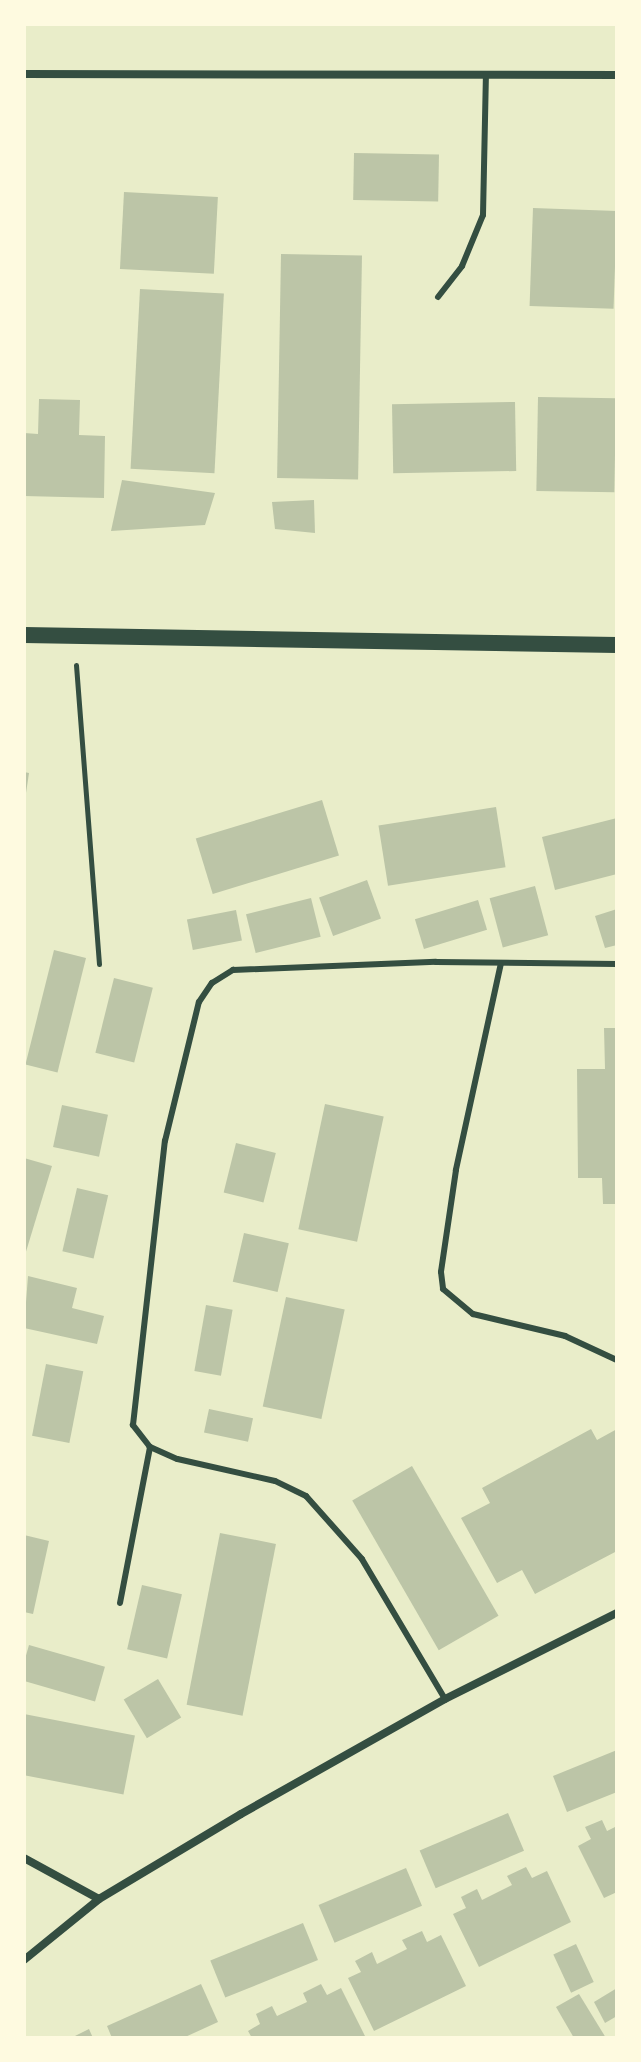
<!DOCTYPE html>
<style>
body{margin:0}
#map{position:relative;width:641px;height:2062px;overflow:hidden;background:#e9edc9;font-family:Ubuntu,sans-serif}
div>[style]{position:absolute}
.building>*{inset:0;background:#bcc5a7;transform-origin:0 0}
.path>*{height:5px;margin:-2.5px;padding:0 2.5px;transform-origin:2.5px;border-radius:2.5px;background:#344e41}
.service>*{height:6px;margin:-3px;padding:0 3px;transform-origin:3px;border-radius:3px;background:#344e41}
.minor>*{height:8px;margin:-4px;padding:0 4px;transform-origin:4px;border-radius:4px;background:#344e41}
.secondary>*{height:16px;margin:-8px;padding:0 8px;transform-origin:8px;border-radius:8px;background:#344e41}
span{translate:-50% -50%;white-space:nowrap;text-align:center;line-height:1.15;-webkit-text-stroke:8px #fefae0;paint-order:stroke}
.frame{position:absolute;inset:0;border:26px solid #fefae0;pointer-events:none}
</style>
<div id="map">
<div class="building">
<i style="left:354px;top:153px;width:85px;height:47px;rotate:1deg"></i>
<i style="left:124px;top:192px;width:94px;height:77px;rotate:3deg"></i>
<i style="left:533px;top:208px;width:84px;height:98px;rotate:2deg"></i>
<i style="left:281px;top:254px;width:81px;height:224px;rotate:1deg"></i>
<i style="left:140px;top:289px;width:84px;height:180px;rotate:3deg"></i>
<i style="left:538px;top:397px;width:78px;height:94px;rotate:1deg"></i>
<i style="clip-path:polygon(39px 399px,80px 400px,79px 435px,105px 436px,104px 498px,24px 496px,24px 433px,38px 434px)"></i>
<i style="left:515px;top:402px;width:69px;height:123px;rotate:89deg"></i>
<i style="clip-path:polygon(122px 480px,215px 493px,205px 525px,111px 531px)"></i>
<i style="clip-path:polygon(314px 500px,315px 533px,275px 529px,272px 502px)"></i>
<i style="clip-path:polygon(24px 772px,29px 773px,26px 793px,24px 793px)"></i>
<i style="left:322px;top:800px;width:58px;height:132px;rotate:73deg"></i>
<i style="left:496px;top:807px;width:61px;height:119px;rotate:81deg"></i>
<i style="clip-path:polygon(617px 818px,617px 874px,555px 890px,542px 837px)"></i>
<i style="left:367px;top:880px;width:41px;height:51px;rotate:70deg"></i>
<i style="left:535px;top:886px;width:51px;height:47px;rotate:75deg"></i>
<i style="left:311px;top:898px;width:40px;height:67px;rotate:76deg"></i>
<i style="left:478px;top:900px;width:31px;height:66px;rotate:73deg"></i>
<i style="clip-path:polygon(617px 909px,617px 945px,605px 948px,595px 916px)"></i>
<i style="left:236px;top:910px;width:31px;height:50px;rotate:79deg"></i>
<i style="left:54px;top:950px;width:33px;height:118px;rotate:14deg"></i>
<i style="left:114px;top:978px;width:40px;height:77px;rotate:14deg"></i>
<i style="clip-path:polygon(604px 1028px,617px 1028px,617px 1204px,603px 1204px,602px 1178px,578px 1178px,577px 1069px,605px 1069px)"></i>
<i style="left:325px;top:1104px;width:60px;height:128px;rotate:12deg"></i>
<i style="left:62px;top:1105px;width:47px;height:43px;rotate:12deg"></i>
<i style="left:236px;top:1143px;width:41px;height:51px;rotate:14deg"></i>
<i style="clip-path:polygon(24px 1158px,52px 1166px,25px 1255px,24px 1255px)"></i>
<i style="left:77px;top:1188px;width:32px;height:65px;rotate:13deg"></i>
<i style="left:244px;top:1233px;width:46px;height:50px;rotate:13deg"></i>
<i style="clip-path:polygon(28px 1276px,77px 1288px,72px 1308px,104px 1316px,97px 1344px,24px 1328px)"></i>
<i style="left:286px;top:1297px;width:60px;height:112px;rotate:12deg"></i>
<i style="left:206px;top:1305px;width:27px;height:67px;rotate:10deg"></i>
<i style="left:46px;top:1364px;width:38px;height:73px;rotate:11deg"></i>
<i style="left:209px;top:1409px;width:45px;height:24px;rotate:12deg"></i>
<i style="clip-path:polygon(591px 1429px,597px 1440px,617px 1429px,617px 1551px,535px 1594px,522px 1570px,497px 1583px,461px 1518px,490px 1503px,482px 1488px)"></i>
<i style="left:412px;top:1466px;width:173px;height:69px;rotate:60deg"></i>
<i style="left:220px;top:1533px;width:57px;height:175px;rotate:11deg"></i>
<i style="clip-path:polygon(24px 1535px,49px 1541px,33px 1614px,24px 1612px)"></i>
<i style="left:142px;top:1585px;width:41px;height:66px;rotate:13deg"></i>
<i style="left:29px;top:1645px;width:79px;height:36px;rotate:16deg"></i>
<i style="left:158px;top:1679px;width:45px;height:40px;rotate:59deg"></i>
<i style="left:24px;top:1714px;width:113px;height:60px;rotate:11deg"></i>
<i style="clip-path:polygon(617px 1750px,617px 1792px,567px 1812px,553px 1776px)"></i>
<i style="left:508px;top:1813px;width:41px;height:96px;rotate:67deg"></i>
<i style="clip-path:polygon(602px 1820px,607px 1831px,617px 1826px,617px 1892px,604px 1898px,578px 1846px,591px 1839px,585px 1827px)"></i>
<i style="clip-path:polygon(526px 1867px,532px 1878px,547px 1871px,571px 1922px,479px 1967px,453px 1914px,466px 1908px,461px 1897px,477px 1889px,482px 1900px,512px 1885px,507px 1876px)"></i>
<i style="left:406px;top:1868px;width:41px;height:95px;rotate:67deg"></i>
<i style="left:303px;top:1923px;width:40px;height:100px;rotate:68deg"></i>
<i style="clip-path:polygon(422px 1931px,427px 1942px,441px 1935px,466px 1986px,374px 2031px,348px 1978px,361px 1972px,355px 1961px,372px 1952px,377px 1964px,407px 1949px,402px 1940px)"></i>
<i style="left:576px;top:1944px;width:42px;height:25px;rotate:65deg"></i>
<i style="clip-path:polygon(201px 1984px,218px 2022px,183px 2038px,112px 2038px,107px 2026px)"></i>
<i style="clip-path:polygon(321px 1984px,327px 1995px,341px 1988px,366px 2038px,252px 2038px,248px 2031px,260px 2024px,256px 2014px,272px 2006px,277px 2016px,307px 2002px,303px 1993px)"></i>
<i style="clip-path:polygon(617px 1988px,617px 2016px,605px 2023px,594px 2002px)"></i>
<i style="clip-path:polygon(579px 1994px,606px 2038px,574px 2038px,556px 2007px)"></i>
<i style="clip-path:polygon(89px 2029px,93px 2038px,71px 2038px)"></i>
</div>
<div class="path">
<i style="left:76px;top:665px;width:300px;rotate:85.6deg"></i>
</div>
<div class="service">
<i style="left:438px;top:297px;width:39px;rotate:-52deg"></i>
<i style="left:462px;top:266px;width:55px;rotate:-67.6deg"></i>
<i style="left:483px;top:215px;width:139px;rotate:-88.8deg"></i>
<i style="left:501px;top:963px;width:212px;rotate:102.3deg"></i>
<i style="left:456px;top:1170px;width:103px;rotate:98.4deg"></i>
<i style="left:441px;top:1272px;width:17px;rotate:83deg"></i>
<i style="left:443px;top:1289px;width:39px;rotate:40deg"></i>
<i style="left:473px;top:1314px;width:95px;rotate:13.4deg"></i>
<i style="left:565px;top:1336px;width:57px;rotate:24.8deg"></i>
<i style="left:120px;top:1603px;width:159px;rotate:-79.1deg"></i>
<i style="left:445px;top:1699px;width:163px;rotate:-120.7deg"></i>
<i style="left:362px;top:1559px;width:84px;rotate:-131.6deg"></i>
<i style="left:306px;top:1496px;width:34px;rotate:-154deg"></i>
<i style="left:275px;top:1481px;width:100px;rotate:-167.3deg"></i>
<i style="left:177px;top:1459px;width:30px;rotate:-156deg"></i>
<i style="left:150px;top:1447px;width:28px;rotate:-128deg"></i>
<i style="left:133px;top:1425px;width:286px;rotate:-83.6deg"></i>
<i style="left:165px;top:1141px;width:143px;rotate:-76.3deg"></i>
<i style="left:199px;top:1002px;width:23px;rotate:-56deg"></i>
<i style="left:212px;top:983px;width:25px;rotate:-32deg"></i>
<i style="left:233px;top:970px;width:203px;rotate:-2.3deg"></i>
<i style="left:436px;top:962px;width:181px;rotate:0.6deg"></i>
</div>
<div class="minor">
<i style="left:24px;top:74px;width:593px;rotate:0.1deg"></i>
<i style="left:24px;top:1858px;width:85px;rotate:28.7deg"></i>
<i style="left:24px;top:1960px;width:97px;rotate:-39.1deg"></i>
<i style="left:99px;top:1899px;width:165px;rotate:-30.9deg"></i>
<i style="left:241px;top:1814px;width:234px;rotate:-29.4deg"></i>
<i style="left:445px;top:1699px;width:192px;rotate:-26.6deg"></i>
</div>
<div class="secondary">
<i style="left:24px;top:635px;width:593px;rotate:0.97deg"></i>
</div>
<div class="frame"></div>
</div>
